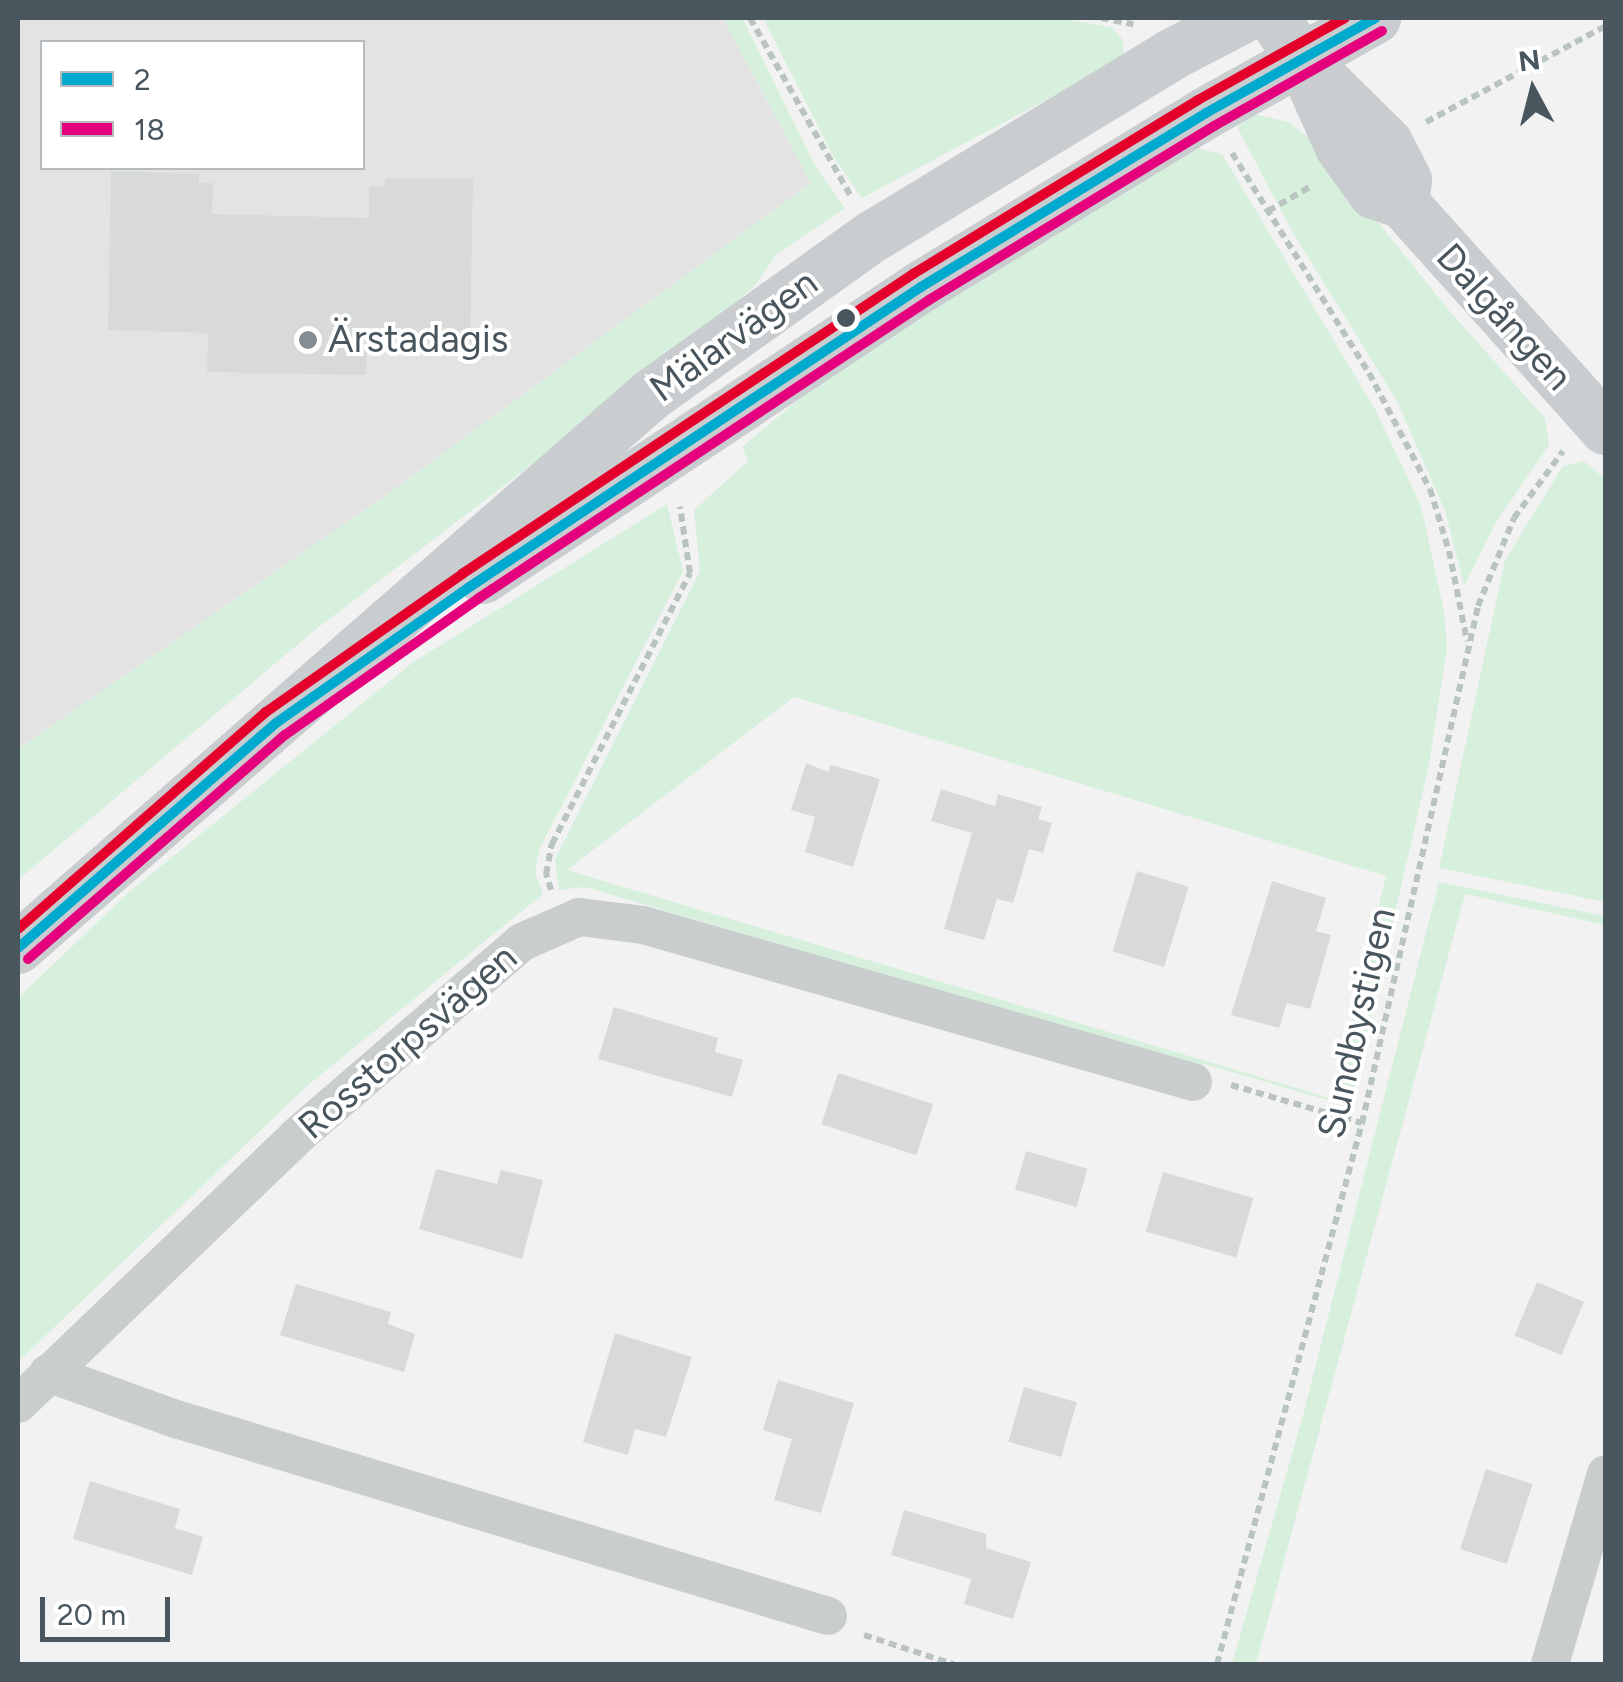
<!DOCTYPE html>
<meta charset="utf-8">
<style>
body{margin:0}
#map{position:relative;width:1623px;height:1682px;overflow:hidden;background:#f2f2f2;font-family:Figtree,sans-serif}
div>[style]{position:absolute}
.education>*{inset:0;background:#e4e3e4}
.green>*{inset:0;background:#d7f0de}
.building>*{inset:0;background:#d8dada;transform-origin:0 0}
.path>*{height:6px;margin-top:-3px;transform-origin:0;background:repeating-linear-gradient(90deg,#b9c4c0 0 8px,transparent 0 13px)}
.street>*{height:38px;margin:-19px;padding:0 19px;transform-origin:19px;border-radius:19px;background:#c9cdce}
.secondary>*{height:52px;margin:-26px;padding:0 26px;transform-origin:26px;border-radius:26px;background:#cacdcf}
.bus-1>*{height:10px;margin:-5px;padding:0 5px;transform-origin:5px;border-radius:5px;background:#00a9ce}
.bus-2>*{height:10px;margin:-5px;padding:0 5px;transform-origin:5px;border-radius:5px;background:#e5007d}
.bus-3>*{height:10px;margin:-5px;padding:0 5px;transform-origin:5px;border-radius:5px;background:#e4002b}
.dots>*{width:28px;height:28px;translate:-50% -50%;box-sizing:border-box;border:5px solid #fff;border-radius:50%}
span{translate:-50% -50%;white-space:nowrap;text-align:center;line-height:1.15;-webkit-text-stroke:8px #fff;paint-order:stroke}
.street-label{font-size:38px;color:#49565e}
.poi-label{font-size:38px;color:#49565e}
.left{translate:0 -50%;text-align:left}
.frame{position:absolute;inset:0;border:20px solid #49565e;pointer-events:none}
.legend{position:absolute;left:40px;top:40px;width:325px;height:130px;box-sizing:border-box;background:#fff;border:2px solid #b6bbbf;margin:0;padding:12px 18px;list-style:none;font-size:30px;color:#49565e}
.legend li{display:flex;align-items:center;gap:20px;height:50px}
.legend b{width:50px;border:2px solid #b6bbbf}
.north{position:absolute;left:1483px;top:40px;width:100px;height:100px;-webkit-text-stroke:8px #fff;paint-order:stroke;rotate:353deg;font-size:28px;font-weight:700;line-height:40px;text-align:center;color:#49565e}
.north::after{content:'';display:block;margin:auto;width:35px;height:45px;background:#49565e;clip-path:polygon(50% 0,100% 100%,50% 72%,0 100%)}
.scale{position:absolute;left:40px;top:1597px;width:130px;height:45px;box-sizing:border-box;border:5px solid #49565e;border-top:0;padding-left:12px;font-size:30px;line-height:35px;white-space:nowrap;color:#49565e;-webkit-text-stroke:8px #fff;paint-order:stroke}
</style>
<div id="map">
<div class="education">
<i style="clip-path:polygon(evenodd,18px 18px,723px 18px,811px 183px,385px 496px,18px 749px,18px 18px,42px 42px,362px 42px,362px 168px,42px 168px,42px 42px)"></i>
</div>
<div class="green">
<i style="clip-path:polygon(723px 18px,742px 18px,816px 167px,845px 208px,776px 255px,755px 286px,641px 381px,315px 630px,18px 880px,18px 749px,385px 496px,811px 183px)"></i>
<i style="clip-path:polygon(763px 18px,1058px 18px,1111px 27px,1122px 39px,1124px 51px,1116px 63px,862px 198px,834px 158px)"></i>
<i style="clip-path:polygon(1258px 115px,1288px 122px,1313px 141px,1447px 308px,1545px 418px,1549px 445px,1495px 524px,1464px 586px,1445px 511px,1397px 401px,1293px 233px,1238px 129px,1239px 120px)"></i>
<i style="clip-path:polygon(evenodd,1193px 147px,1222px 154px,1376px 411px,1421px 506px,1444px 611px,1447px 648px,1429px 765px,1353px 1096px,1338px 1103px,1204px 1064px,1199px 1072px,1196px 1067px,585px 887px,559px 890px,555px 859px,700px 571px,694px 510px,748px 461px,742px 447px,840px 365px,1193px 147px,794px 697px,1386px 876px,1333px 1099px,567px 870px,794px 697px)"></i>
<i style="clip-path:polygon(1584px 461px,1605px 479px,1605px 902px,1439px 868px,1505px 560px,1563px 466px)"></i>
<i style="clip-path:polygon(667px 504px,683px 571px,539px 850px,535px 872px,543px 894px,307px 1086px,18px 1362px,18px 998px,129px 892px,412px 663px)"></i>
<i style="clip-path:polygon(1439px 882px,1605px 916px,1605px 925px,1465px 894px,1256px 1664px,1232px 1664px,1302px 1419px)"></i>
</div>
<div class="building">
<i style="clip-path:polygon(111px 171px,199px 174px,199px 183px,213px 183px,212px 214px,369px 218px,369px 187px,385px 187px,385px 178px,473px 179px,470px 340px,367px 337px,366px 375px,207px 372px,208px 333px,108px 330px)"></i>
<i style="clip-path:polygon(806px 763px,828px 772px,831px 765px,880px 779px,853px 867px,805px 852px,815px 817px,791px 810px)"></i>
<i style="clip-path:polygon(941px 789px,995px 806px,998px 794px,1042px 807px,1038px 819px,1052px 823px,1043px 853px,1029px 849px,1013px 903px,997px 899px,984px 940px,944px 929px,972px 833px,931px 821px)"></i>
<i style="left:1137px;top:871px;width:54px;height:84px;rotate:17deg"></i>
<i style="clip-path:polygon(1272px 881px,1326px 898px,1316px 931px,1331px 935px,1310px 1009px,1287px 1003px,1279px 1028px,1231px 1015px)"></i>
<i style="clip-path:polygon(614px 1007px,718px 1038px,715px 1052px,743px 1060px,732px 1097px,598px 1059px)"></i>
<i style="left:838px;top:1073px;width:100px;height:54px;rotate:18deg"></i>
<i style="left:1026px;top:1151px;width:64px;height:40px;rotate:16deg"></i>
<i style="clip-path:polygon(436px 1169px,497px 1184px,501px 1170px,543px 1180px,522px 1259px,419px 1229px)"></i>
<i style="left:1163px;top:1172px;width:94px;height:62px;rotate:16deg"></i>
<i style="left:1537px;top:1282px;width:51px;height:58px;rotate:23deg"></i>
<i style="clip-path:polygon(296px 1284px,391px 1312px,388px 1324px,415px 1334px,404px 1372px,280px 1335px)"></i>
<i style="clip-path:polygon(615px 1333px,692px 1357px,666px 1437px,635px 1429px,628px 1455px,583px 1442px)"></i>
<i style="clip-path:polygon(778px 1380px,854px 1403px,821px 1513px,774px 1500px,792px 1439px,763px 1430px)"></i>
<i style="left:1024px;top:1387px;width:55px;height:57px;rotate:16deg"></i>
<i style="left:1486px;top:1469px;width:49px;height:84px;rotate:18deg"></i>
<i style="clip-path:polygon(90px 1481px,180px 1509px,175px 1528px,203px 1537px,192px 1575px,73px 1539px)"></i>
<i style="clip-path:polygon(904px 1510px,986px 1534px,986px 1548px,1031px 1562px,1013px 1619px,964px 1604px,971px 1579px,891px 1555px)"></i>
</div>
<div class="path">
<i style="left:750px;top:18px;width:203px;rotate:60.5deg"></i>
<i style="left:1101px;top:18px;width:33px;rotate:11deg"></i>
<i style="left:1426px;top:122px;width:204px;rotate:-28.1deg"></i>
<i style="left:1232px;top:153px;width:259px;rotate:58.1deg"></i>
<i style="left:1369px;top:373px;width:131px;rotate:62.3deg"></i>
<i style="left:1430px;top:489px;width:65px;rotate:73deg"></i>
<i style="left:1449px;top:551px;width:92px;rotate:78.7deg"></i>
<i style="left:1268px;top:211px;width:48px;rotate:-29.7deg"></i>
<i style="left:551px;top:890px;width:17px;rotate:-107deg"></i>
<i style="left:546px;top:874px;width:31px;rotate:-79deg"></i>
<i style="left:552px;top:844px;width:304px;rotate:-63deg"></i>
<i style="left:690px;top:573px;width:67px;rotate:-98.6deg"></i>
<i style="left:1231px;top:1085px;width:136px;rotate:16.2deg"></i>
<i style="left:864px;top:1635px;width:94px;rotate:18deg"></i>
<i style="left:1217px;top:1664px;width:560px;rotate:-75deg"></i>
<i style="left:1362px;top:1123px;width:530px;rotate:-77.35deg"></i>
<i style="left:1478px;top:606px;width:95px;rotate:-67.8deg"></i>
<i style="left:1514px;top:518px;width:83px;rotate:-53.8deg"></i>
</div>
<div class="street">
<i style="left:48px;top:1373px;width:136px;rotate:19.8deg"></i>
<i style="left:176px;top:1419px;width:681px;rotate:16.81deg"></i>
<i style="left:18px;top:1404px;width:385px;rotate:-43.8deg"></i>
<i style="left:296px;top:1137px;width:298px;rotate:-40.8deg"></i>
<i style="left:522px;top:942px;width:62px;rotate:-23.7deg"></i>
<i style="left:579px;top:917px;width:64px;rotate:7.1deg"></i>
<i style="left:643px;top:925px;width:572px;rotate:15.93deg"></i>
<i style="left:1550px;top:1664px;width:198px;rotate:-73.6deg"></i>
</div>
<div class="secondary">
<i style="left:1274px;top:18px;width:50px;rotate:56.3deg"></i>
<i style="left:1302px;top:60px;width:95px;rotate:65.9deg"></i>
<i style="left:1341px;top:147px;width:57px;rotate:54.3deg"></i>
<i style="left:1374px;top:193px;width:31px;rotate:19deg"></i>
<i style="left:1403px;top:203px;width:304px;rotate:48.1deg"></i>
<i style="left:1317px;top:74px;width:98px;rotate:44.6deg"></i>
<i style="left:1387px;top:143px;width:42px;rotate:62.8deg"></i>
<i style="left:1406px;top:180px;width:23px;rotate:97deg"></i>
<i style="left:483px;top:578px;width:526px;rotate:-33.6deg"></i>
<i style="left:921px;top:287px;width:334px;rotate:-31.4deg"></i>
<i style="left:1206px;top:113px;width:194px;rotate:-29.3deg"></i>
<i style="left:18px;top:948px;width:841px;rotate:-41.14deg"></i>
<i style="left:651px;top:395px;width:272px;rotate:-35.6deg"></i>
<i style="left:872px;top:237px;width:350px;rotate:-31.3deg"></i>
<i style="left:1171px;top:55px;width:80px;rotate:-27.5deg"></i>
</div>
<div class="bus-1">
<i style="left:18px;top:948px;width:342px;rotate:-41.1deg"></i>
<i style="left:276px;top:723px;width:238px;rotate:-35.1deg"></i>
<i style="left:471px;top:586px;width:540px;rotate:-33.6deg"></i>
<i style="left:921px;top:287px;width:334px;rotate:-31.4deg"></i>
<i style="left:1206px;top:113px;width:194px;rotate:-29.3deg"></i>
</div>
<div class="bus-2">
<i style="left:28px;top:959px;width:341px;rotate:-41.1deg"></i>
<i style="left:285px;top:735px;width:237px;rotate:-35.2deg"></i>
<i style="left:479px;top:598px;width:540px;rotate:-33.51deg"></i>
<i style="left:929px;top:300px;width:334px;rotate:-31.4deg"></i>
<i style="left:1214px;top:126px;width:193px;rotate:-29.5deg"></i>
</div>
<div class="bus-3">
<i style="left:18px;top:929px;width:330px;rotate:-41.2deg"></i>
<i style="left:266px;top:712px;width:240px;rotate:-35.1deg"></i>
<i style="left:462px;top:574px;width:542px;rotate:-33.63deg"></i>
<i style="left:913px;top:274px;width:334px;rotate:-31.4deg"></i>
<i style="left:1198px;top:100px;width:168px;rotate:-29.2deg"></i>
</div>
<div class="dots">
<i style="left:846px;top:318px;background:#49565e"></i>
<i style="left:308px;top:340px;background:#848d92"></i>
</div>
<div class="street-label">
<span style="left:1504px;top:317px;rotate:48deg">Dalgången</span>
<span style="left:734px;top:336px;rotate:-36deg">Mälarvägen</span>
<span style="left:1357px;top:1023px;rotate:-77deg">Sundbystigen</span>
<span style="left:408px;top:1042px;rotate:-41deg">Rosstorpsvägen</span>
</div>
<div class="poi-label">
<span class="left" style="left:328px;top:340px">Ärstadagis</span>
</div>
<div class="frame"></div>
<ul class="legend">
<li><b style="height:12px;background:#00a9ce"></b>2</li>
<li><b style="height:12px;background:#e5007d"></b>18</li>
</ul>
<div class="north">N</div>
<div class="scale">20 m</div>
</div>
